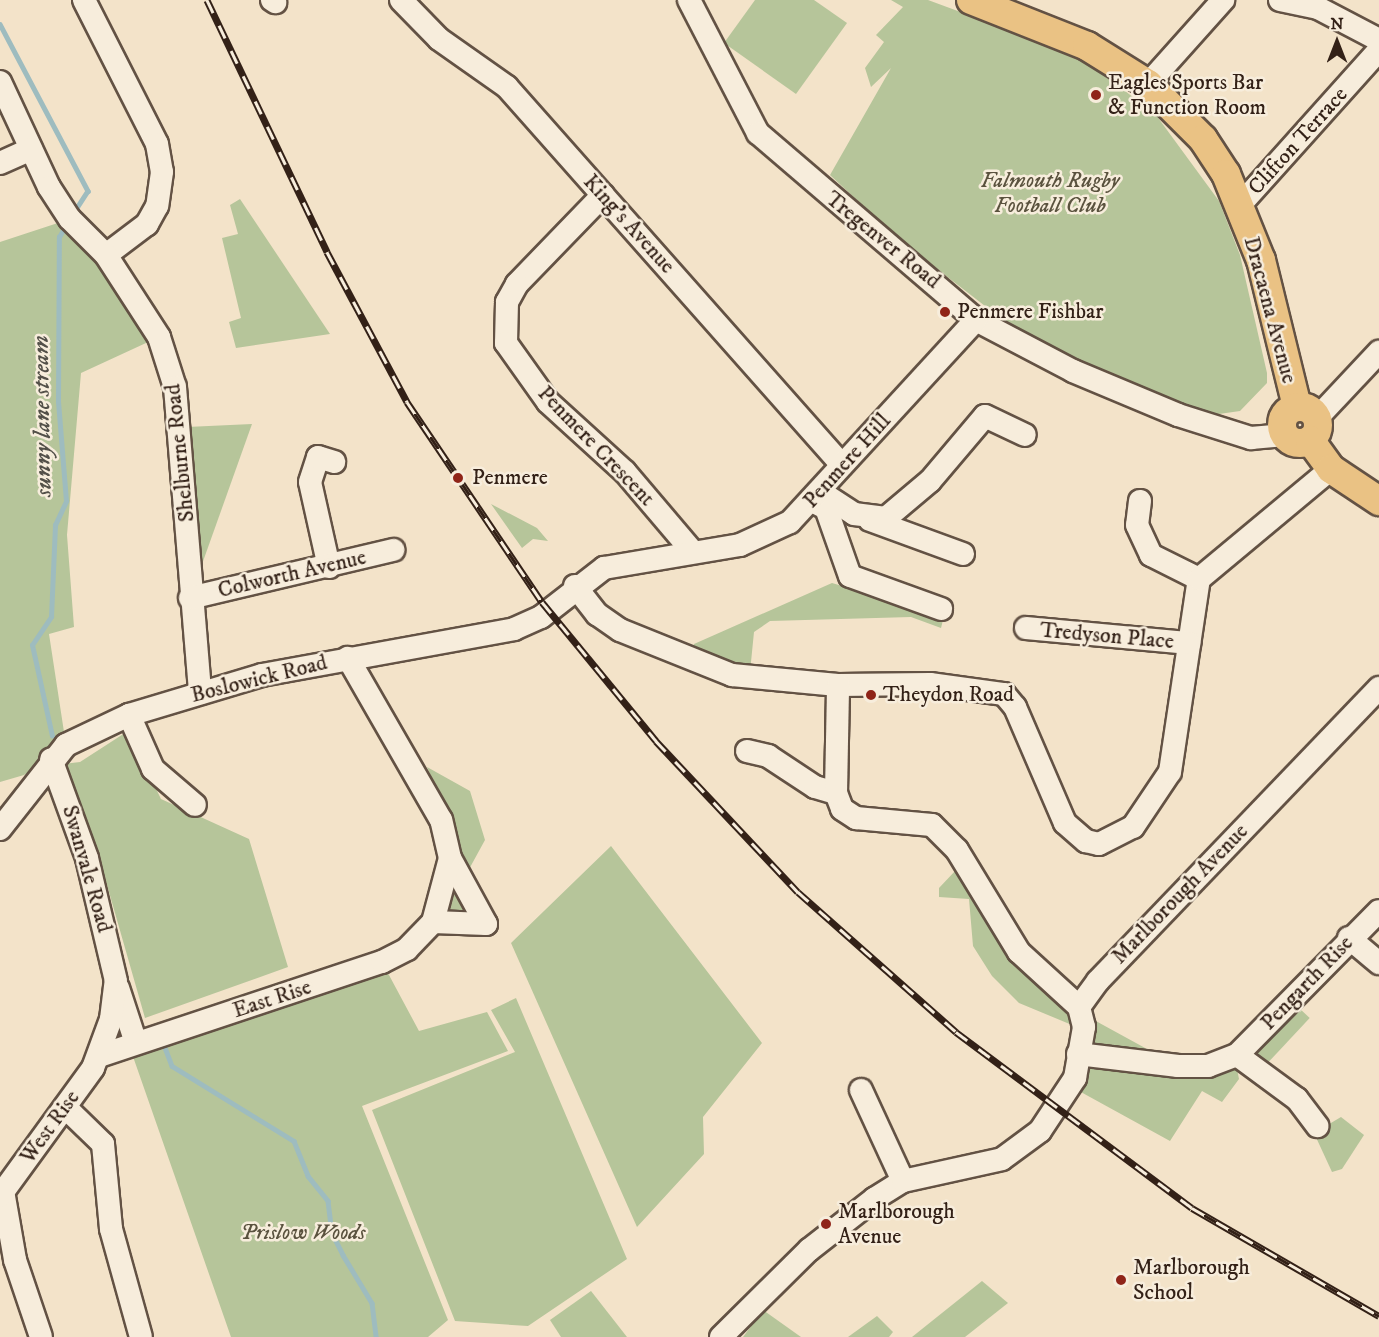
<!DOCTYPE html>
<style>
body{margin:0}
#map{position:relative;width:1379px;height:1337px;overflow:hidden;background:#f3e3c9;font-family:"IM FELL DW Pica",serif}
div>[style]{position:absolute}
.green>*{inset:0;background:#b6c59a;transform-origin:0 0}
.stream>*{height:4.5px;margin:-2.25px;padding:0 2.25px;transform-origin:2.25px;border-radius:2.25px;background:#9ebcbf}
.roads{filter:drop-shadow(2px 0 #635244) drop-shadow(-2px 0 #635244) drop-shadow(0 2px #635244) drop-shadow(0 -2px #635244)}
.minor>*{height:22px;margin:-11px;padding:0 11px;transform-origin:11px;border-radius:11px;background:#f7eddc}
.major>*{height:28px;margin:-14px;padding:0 14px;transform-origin:14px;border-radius:14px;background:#eac284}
.major>.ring{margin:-14px;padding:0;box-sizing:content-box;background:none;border:28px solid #eac284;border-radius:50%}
.rail>*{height:7px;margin-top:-3.5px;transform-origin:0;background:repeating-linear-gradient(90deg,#f7eddc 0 14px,#332117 0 28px);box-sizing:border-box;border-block:2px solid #332117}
.dots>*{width:16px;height:16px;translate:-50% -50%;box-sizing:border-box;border:3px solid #f7eddc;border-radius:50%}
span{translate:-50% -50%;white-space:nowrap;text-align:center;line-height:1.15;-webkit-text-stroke:5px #f7eddc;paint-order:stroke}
.poi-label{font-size:22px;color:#332117}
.left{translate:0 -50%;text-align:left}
.street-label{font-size:22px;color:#332117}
.park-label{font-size:22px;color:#5a523e;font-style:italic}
.water-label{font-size:24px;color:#535049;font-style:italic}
.north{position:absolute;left:1307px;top:12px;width:60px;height:60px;-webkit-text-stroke:4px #f7eddc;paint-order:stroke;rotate:0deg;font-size:16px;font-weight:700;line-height:24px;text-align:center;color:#332117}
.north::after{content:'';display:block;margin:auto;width:21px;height:27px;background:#332117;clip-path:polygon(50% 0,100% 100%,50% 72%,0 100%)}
</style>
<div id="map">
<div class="green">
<i style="clip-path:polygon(755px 0,814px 0,847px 23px,796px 94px,724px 43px)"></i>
<i style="clip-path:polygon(891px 0,928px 0,1080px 56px,1156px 115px,1219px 201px,1240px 255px,1267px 373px,1267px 383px,1240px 411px,1212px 415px,1113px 378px,1007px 323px,901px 241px,830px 175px,891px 68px,871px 87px,865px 68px,884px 42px,876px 35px,903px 7px)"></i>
<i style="clip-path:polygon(240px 199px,330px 334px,236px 348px,229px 322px,241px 318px,222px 238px,238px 234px,230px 205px)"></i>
<i style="clip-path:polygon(70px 219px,159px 337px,81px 373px,67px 535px,74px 627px,49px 634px,66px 745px,24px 775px,0 782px,0 242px)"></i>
<i style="clip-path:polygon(252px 424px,196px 581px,187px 427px)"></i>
<i style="clip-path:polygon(491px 504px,537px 528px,548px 541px,533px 539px,522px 548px)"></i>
<i style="clip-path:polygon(832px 583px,944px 616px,941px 628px,911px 617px,770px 621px,754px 632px,750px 672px,690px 654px,694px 644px)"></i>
<i style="clip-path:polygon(128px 731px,161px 799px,249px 839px,288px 967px,145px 1018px,101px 864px,55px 765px,80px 762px)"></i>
<i style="clip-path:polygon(427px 767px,470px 791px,485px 840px,462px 882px,480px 921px,441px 919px,448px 816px)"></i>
<i style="clip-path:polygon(611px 846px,762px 1043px,703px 1117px,704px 1154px,637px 1227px,511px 943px)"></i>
<i style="clip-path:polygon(956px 870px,1030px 975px,1069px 1008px,1072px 1025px,1019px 1003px,992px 976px,973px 946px,969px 899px,939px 897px,939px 888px)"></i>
<i style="clip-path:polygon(382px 962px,419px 1031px,487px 1012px,508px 1051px,362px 1106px,448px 1320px,428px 1337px,231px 1337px,130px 1048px)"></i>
<i style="clip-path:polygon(516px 998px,627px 1259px,528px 1326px,455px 1321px,372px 1110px,515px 1052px,491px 1010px)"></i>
<i style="left:1298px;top:1007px;width:16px;height:70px;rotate:43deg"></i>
<i style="clip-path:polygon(1083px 1014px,1178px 1066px,1177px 1077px,1202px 1078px,1237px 1069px,1239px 1079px,1222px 1102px,1202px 1091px,1170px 1141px,1079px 1091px)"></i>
<i style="clip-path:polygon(1341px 1117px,1364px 1135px,1342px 1169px,1332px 1172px,1314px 1133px)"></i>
<i style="clip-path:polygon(982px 1281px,1008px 1303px,965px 1337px,912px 1337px)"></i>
<i style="clip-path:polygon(591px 1291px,627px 1337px,561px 1337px,550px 1320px)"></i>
<i style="clip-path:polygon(763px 1310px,801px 1337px,743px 1337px)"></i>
<i style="clip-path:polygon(877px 1316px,893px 1332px,889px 1337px,848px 1337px)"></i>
</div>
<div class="stream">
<i style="left:0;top:24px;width:189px;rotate:62.2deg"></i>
<i style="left:88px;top:191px;width:20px;rotate:123deg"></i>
<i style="left:52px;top:736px;width:93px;rotate:-102.4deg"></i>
<i style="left:32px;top:645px;width:34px;rotate:-56deg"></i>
<i style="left:51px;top:617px;width:92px;rotate:-87.5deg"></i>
<i style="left:55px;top:525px;width:26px;rotate:-65deg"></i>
<i style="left:66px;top:501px;width:99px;rotate:-94.6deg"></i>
<i style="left:58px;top:402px;width:165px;rotate:-89.7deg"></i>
<i style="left:59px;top:237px;width:8px;rotate:-60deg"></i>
<i style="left:164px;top:1045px;width:22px;rotate:69deg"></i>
<i style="left:172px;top:1066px;width:143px;rotate:31.6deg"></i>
<i style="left:294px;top:1141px;width:38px;rotate:68deg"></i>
<i style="left:308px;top:1176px;width:32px;rotate:51deg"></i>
<i style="left:328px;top:1201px;width:32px;rotate:83deg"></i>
<i style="left:332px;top:1233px;width:25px;rotate:63deg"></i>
<i style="left:343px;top:1255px;width:56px;rotate:58.9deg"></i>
<i style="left:372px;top:1303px;width:34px;rotate:83deg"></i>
</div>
<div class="roads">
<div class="minor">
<i style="left:84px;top:0;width:161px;rotate:63.1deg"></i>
<i style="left:157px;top:144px;width:28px;rotate:80deg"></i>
<i style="left:162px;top:172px;width:34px;rotate:98deg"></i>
<i style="left:157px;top:206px;width:21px;rotate:119deg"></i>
<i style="left:147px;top:224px;width:51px;rotate:142.9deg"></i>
<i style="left:272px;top:0;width:4px;rotate:34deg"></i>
<i style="left:401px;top:0;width:54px;rotate:45.7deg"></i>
<i style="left:439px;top:39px;width:83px;rotate:35.2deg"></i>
<i style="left:507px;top:87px;width:505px;rotate:48.45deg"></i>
<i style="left:689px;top:0;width:150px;rotate:62.6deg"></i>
<i style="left:758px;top:133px;width:287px;rotate:40.6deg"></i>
<i style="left:976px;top:320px;width:110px;rotate:27.7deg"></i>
<i style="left:1073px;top:371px;width:114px;rotate:22.7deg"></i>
<i style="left:1178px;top:415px;width:77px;rotate:17.5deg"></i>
<i style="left:1251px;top:438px;width:34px;rotate:-5deg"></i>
<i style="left:1280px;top:0;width:39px;rotate:12deg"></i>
<i style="left:1318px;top:8px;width:69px;rotate:27.7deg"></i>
<i style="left:0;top:82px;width:116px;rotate:65deg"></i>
<i style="left:49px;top:187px;width:38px;rotate:57deg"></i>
<i style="left:70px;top:219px;width:51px;rotate:45deg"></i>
<i style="left:106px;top:255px;width:98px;rotate:57.1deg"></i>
<i style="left:159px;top:337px;width:52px;rotate:72.3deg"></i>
<i style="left:175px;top:387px;width:307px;rotate:85.3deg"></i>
<i style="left:1148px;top:84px;width:113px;rotate:-48.2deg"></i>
<i style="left:0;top:163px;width:34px;rotate:-24deg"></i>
<i style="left:603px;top:195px;width:124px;rotate:134deg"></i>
<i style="left:517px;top:284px;width:21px;rotate:119deg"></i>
<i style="left:507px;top:302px;width:41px;rotate:91.4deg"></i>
<i style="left:506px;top:343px;width:72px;rotate:54.6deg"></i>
<i style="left:548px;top:402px;width:104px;rotate:42.3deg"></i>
<i style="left:625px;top:472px;width:104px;rotate:49.7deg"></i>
<i style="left:1240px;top:205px;width:208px;rotate:-48.1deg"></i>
<i style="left:1317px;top:418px;width:91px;rotate:-46.8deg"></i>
<i style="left:822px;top:493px;width:38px;rotate:33deg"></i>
<i style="left:854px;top:514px;width:32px;rotate:7deg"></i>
<i style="left:886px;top:518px;width:57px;rotate:-40.1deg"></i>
<i style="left:930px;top:481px;width:85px;rotate:-49.8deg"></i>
<i style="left:985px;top:416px;width:44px;rotate:25.4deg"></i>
<i style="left:1140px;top:501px;width:24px;rotate:97deg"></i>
<i style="left:1137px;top:525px;width:33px;rotate:65deg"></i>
<i style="left:1151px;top:555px;width:54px;rotate:26.6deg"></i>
<i style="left:814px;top:502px;width:13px;rotate:27deg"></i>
<i style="left:826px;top:508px;width:72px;rotate:70.6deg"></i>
<i style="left:850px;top:576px;width:97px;rotate:19.9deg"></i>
<i style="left:870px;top:520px;width:99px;rotate:20.1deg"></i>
<i style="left:329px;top:567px;width:87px;rotate:-102.6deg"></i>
<i style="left:310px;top:482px;width:26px;rotate:-72deg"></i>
<i style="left:318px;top:457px;width:17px;rotate:17deg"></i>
<i style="left:575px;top:586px;width:36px;rotate:52deg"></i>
<i style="left:597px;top:614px;width:28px;rotate:35deg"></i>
<i style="left:620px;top:630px;width:121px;rotate:21.9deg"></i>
<i style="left:732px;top:675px;width:106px;rotate:5.4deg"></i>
<i style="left:838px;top:685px;width:92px;rotate:-0.6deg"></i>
<i style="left:930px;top:684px;width:75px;rotate:7.7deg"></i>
<i style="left:1004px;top:694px;width:17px;rotate:50deg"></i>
<i style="left:1015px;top:707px;width:126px;rotate:66.7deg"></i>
<i style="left:1065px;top:823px;width:28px;rotate:41deg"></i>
<i style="left:1086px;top:841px;width:13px;rotate:13deg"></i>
<i style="left:1099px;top:844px;width:38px;rotate:-27deg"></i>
<i style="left:1133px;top:827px;width:66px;rotate:-56.1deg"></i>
<i style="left:1170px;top:772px;width:195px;rotate:-81.5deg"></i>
<i style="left:1199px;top:579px;width:172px;rotate:-39.8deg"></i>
<i style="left:190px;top:598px;width:209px;rotate:-13.3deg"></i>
<i style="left:1026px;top:628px;width:164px;rotate:5.3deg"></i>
<i style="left:129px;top:715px;width:59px;rotate:66deg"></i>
<i style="left:153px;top:769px;width:55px;rotate:40.6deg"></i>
<i style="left:747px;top:751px;width:22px;rotate:13deg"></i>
<i style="left:768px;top:756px;width:56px;rotate:33.4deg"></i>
<i style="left:815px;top:787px;width:22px;rotate:16deg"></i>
<i style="left:836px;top:793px;width:17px;rotate:69deg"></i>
<i style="left:842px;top:809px;width:17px;rotate:33deg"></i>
<i style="left:856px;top:818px;width:76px;rotate:5.3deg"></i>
<i style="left:932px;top:825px;width:35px;rotate:45deg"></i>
<i style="left:957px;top:850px;width:119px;rotate:58.7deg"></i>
<i style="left:1019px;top:952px;width:81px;rotate:42.5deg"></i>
<i style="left:836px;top:793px;width:108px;rotate:-88.9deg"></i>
<i style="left:0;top:829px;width:107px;rotate:-51.8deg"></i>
<i style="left:66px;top:745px;width:70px;rotate:-25.5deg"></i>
<i style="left:129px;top:715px;width:139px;rotate:-16.7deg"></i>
<i style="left:262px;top:675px;width:256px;rotate:-10.3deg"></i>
<i style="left:514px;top:629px;width:30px;rotate:-24deg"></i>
<i style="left:541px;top:617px;width:80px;rotate:-37.9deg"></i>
<i style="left:604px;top:568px;width:138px;rotate:-9.6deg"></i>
<i style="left:740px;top:545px;width:55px;rotate:-24.7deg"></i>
<i style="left:790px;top:522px;width:275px;rotate:-47.4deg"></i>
<i style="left:433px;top:922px;width:53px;rotate:2.2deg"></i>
<i style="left:486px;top:924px;width:75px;rotate:-118.6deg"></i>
<i style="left:1349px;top:938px;width:39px;rotate:40deg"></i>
<i style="left:118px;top:988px;width:58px;rotate:71.9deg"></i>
<i style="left:1078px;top:1054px;width:101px;rotate:6.8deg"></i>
<i style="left:1178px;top:1066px;width:30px"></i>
<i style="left:1208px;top:1066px;width:31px;rotate:-21deg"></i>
<i style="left:1237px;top:1055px;width:202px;rotate:-45.4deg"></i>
<i style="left:1237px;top:1055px;width:74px;rotate:36.3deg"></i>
<i style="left:1297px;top:1099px;width:34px;rotate:53deg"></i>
<i style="left:99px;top:1056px;width:298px;rotate:-18.4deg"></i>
<i style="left:382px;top:962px;width:28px;rotate:-27deg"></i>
<i style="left:407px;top:949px;width:37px;rotate:-46deg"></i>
<i style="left:433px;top:922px;width:66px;rotate:-75.1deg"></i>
<i style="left:450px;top:858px;width:39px;rotate:-103deg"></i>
<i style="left:441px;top:820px;width:187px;rotate:-119.9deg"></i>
<i style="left:861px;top:1090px;width:100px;rotate:65.2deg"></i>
<i style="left:65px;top:1107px;width:53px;rotate:44.2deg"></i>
<i style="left:103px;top:1144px;width:85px;rotate:84.6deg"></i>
<i style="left:111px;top:1229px;width:112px;rotate:74.5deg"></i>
<i style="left:3px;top:1191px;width:70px;rotate:80.1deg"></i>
<i style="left:15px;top:1260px;width:81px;rotate:71.3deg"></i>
<i style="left:0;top:1196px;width:158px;rotate:-54deg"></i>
<i style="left:93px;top:1068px;width:52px;rotate:-69.8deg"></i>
<i style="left:111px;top:1019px;width:38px;rotate:-83deg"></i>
<i style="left:116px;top:981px;width:126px;rotate:-103.3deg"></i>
<i style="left:87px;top:858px;width:105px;rotate:-110deg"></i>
<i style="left:721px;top:1337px;width:124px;rotate:-44.7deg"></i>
<i style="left:809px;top:1250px;width:83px;rotate:-38.1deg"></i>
<i style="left:874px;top:1199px;width:34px;rotate:-32deg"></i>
<i style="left:903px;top:1181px;width:101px;rotate:-12.5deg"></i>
<i style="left:1002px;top:1159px;width:47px;rotate:-36.4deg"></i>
<i style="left:1040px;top:1131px;width:64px;rotate:-56.6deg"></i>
<i style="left:1075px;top:1078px;width:52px;rotate:-80deg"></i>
<i style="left:1084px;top:1027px;width:21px;rotate:-104deg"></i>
<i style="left:1079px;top:1007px;width:32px;rotate:-54deg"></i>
<i style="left:1098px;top:981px;width:406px;rotate:-46.2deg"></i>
</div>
<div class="major">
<i style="left:971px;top:0;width:125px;rotate:21.6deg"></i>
<i style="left:1087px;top:46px;width:72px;rotate:31.9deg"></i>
<i style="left:1148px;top:84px;width:78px;rotate:45deg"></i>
<i style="left:1203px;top:139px;width:42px;rotate:56.7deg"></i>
<i style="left:1226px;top:174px;width:93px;rotate:67.9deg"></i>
<i style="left:1261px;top:260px;width:151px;rotate:76.2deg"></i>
<i class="ring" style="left:1282px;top:407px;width:8px;height:8px"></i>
<i style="left:1310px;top:440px;width:36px;rotate:54deg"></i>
<i style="left:1331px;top:469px;width:58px;rotate:33.7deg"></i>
</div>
</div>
<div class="rail">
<i style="left:207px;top:0;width:279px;rotate:64.5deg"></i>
<i style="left:327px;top:252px;width:170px;rotate:61.9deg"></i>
<i style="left:407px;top:402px;width:241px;rotate:56deg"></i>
<i style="left:542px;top:602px;width:180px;rotate:50.6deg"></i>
<i style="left:656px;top:741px;width:207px;rotate:46.8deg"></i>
<i style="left:798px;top:892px;width:211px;rotate:41.5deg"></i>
<i style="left:956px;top:1032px;width:294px;rotate:36.7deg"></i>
<i style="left:1192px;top:1208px;width:216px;rotate:30deg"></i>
</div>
<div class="dots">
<i style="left:1096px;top:95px;background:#8f2418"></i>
<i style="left:945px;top:312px;background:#8f2418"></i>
<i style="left:458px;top:478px;background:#8f2418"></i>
<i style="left:871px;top:695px;background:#8f2418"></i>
<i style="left:826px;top:1224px;background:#8f2418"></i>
<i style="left:1121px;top:1280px;background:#8f2418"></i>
</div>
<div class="poi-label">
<span class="left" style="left:1108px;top:95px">Eagles Sports Bar<br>&amp; Function Room</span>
<span class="left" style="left:957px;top:312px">Penmere Fishbar</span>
<span class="left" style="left:472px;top:478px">Penmere</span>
<span class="left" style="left:883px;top:695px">Theydon Road</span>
<span class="left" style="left:838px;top:1224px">Marlborough<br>Avenue</span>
<span class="left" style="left:1133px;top:1280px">Marlborough<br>School</span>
</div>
<div class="street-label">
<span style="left:1298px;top:141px;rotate:-48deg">Clifton Terrace</span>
<span style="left:629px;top:224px;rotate:48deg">King's Avenue</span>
<span style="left:883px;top:240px;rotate:39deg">Tregenver Road</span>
<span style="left:1270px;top:310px;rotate:75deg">Dracaena Avenue</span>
<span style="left:596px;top:446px;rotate:46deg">Penmere Crescent</span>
<span style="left:180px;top:453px;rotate:-96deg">Shelburne Road</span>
<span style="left:847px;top:461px;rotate:-48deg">Penmere Hill</span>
<span style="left:292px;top:574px;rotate:-13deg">Colworth Avenue</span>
<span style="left:1107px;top:636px;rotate:5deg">Tredyson Place</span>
<span style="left:259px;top:679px;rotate:-14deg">Boslowick Road</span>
<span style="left:87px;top:869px;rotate:74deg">Swanvale Road</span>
<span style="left:1180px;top:894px;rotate:-46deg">Marlborough Avenue</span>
<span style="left:1307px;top:983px;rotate:-46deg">Pengarth Rise</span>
<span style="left:272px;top:999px;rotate:-18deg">East Rise</span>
<span style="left:50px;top:1127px;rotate:-54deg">West Rise</span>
</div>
<div class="park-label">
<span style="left:1050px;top:193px">Falmouth Rugby<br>Football Club</span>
<span style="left:303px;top:1233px">Prislow Woods</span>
</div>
<div class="water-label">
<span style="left:43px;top:416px;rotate:-91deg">sunny lane stream</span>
</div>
<div class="north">N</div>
</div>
